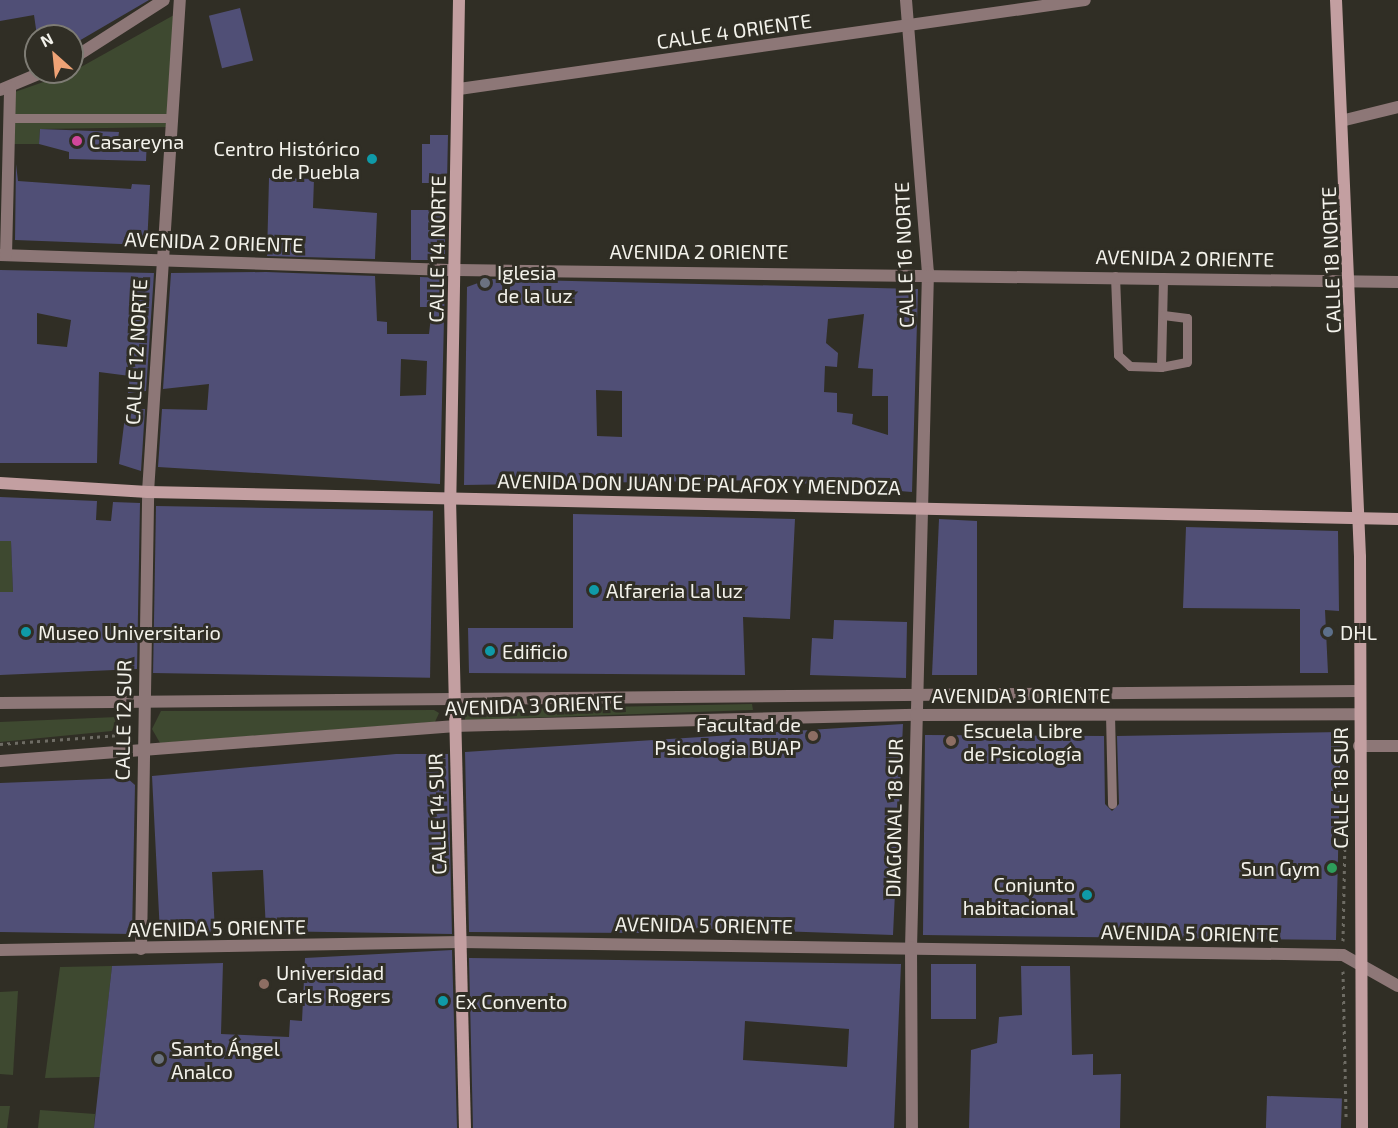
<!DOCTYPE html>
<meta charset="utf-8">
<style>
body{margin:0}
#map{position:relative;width:1398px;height:1128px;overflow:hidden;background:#302e25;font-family:"Exo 2",sans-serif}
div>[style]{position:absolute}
.green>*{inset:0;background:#3e4930}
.building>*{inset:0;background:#504f76;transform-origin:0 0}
.path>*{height:3px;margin-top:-1.5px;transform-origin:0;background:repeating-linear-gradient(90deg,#6e6c64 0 3px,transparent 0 7.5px)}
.lane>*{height:9px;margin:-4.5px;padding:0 4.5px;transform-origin:4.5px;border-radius:4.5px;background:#8d7777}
.street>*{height:12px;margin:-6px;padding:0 6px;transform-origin:6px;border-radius:6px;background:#8d7777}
.secondary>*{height:12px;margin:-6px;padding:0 6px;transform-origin:6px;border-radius:6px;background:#c39fa1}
.dots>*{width:16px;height:16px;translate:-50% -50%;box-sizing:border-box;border:3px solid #302e25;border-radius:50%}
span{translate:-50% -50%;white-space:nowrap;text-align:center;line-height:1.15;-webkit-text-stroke:6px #302e25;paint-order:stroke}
.street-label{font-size:20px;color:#f3f2eb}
.poi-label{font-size:20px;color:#f3f2eb}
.left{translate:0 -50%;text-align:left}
.right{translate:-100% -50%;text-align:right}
.north{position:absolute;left:24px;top:24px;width:60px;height:60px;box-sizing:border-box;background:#302e25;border:2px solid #7e7c74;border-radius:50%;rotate:333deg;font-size:16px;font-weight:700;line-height:24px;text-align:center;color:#f3f2eb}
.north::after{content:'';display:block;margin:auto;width:21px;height:27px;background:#efa376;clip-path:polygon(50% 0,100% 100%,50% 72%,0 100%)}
</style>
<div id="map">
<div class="green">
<i style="clip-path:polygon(174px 15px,171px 127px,40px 129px,39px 144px,10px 144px,12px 93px,72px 72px)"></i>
<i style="clip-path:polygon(0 541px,11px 541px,13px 592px,0 592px)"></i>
<i style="clip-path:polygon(752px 704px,753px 710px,465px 720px,465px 710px)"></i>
<i style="clip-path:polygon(434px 710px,439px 713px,435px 722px,160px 743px,152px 729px,161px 711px)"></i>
<i style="clip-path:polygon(117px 717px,112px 731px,0 742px,0 722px)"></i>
<i style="clip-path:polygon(112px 966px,100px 1077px,45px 1078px,60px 967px)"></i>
<i style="clip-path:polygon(18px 991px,13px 1075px,0 1074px,0 992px)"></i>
<i style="clip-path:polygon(0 1106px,10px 1106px,7px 1128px,0 1128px)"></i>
<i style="clip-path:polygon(40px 1110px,95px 1114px,94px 1128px,38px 1128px)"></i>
</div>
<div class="building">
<i style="clip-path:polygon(0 0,149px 0,72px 45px,72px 36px,37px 36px,34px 15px,0 21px)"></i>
<i style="left:240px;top:8px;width:54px;height:32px;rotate:76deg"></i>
<i style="clip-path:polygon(40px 129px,119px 132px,118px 139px,147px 139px,146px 161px,69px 159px,69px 152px,39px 144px)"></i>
<i style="clip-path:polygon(430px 135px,448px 135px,447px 183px,422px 183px,422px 144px,430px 144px)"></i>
<i style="clip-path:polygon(16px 164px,18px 181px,131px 189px,132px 184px,150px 185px,147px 245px,15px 240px)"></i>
<i style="clip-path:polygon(269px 178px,314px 179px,313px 208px,377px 213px,375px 259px,267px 256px)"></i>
<i style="left:411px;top:210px;width:34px;height:50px"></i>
<i style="clip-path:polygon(evenodd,0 270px,154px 273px,146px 391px,128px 393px,130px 376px,99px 372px,97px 463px,0 463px,0 270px,37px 313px,71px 320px,67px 347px,37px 344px,37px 313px)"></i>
<i style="clip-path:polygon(evenodd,266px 272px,375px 276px,377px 321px,387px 322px,387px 334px,429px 334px,432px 307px,420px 307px,420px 277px,445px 278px,440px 484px,158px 467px,162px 409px,207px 410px,209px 384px,163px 389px,171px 273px,266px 272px,401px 359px,427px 361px,426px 395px,400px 396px,401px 359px)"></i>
<i style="clip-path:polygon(evenodd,489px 279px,918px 289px,912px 492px,762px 480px,464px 485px,467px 287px,489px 279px,864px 314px,858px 368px,873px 369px,872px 396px,888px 396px,888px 435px,852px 424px,853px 414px,837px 412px,837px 393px,824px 392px,825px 366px,837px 367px,838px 353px,826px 343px,828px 319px,864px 314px,489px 279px,596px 390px,622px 391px,622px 437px,597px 436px,596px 390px)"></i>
<i style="clip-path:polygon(126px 409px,145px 409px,141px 471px,119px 464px)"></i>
<i style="clip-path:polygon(0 497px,97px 501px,96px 520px,111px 521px,113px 502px,140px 503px,137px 669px,0 675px,0 592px,13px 592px,11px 541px,0 541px)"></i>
<i style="left:156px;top:506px;width:277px;height:167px;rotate:1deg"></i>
<i style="clip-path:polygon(573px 514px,795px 519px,790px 619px,743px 617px,745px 675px,469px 673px,468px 628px,573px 628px)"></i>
<i style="clip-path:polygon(939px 519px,977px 521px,977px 675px,932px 675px)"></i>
<i style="clip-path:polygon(1186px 527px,1338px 531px,1339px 611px,1325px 610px,1328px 673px,1300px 673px,1300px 609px,1183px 608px)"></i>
<i style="clip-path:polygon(834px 620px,907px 622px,906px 678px,810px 675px,812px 638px,833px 639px)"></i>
<i style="clip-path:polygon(903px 724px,893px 935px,685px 928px,643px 933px,469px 932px,465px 752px)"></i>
<i style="clip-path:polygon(1341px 732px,1336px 940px,923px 935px,925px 735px,1104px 736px,1105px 804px,1112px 811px,1119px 804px,1117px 736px)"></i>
<i style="clip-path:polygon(396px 754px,448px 754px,452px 934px,266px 931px,263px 870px,212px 872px,215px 932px,160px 934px,152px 776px)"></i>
<i style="clip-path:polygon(127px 778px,135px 785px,132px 934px,0 932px,0 783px)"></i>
<i style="clip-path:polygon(452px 950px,457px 1128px,94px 1128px,112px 966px,223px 963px,221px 1034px,289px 1037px,290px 1020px,302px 1021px,305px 958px)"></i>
<i style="clip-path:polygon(evenodd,469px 958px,901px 964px,894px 1128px,473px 1128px,469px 958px,745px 1021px,849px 1029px,847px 1067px,743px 1060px,745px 1021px)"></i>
<i style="left:931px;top:964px;width:45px;height:55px"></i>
<i style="clip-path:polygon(1021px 966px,1070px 966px,1072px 1055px,1093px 1054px,1093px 1075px,1121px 1074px,1120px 1128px,969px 1128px,971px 1050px,997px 1043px,999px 1017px,1022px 1015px)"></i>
<i style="left:1267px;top:1096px;width:75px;height:32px;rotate:2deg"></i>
</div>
<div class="path">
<i style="left:0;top:744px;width:120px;rotate:-4.3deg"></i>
<i style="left:120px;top:735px;width:19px;rotate:-90deg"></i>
<i style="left:1343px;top:941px;width:108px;rotate:-88.9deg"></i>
<i style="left:1343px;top:971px;width:147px;rotate:88.8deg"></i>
</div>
<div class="lane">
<i style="left:9px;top:118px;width:163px"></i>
<i style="left:1115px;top:276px;width:79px;rotate:87.8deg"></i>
<i style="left:1118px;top:355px;width:16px;rotate:43deg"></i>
<i style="left:1130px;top:366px;width:31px;rotate:2deg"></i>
<i style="left:1161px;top:367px;width:90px;rotate:-88.7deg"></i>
<i style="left:1161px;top:367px;width:26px;rotate:-11deg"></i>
<i style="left:1187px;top:362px;width:44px;rotate:-90deg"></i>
<i style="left:1187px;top:318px;width:24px;rotate:-173deg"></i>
<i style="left:1110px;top:714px;width:90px;rotate:88.7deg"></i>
</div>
<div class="street">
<i style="left:906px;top:0;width:273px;rotate:85.4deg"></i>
<i style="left:928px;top:272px;width:675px;rotate:91.44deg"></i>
<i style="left:911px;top:947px;width:181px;rotate:89.7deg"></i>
<i style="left:72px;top:59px;width:109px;rotate:-32.7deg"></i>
<i style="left:459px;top:89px;width:632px;rotate:-8.09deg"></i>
<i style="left:0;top:90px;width:47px;rotate:-22.7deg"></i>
<i style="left:1345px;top:120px;width:55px;rotate:-13.8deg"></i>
<i style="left:0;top:255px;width:457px;rotate:1.9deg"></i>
<i style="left:457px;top:270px;width:941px;rotate:0.73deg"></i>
<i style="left:6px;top:255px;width:168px;rotate:-88.6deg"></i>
<i style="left:0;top:703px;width:1359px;rotate:-0.51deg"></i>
<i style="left:1359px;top:746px;width:39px"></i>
<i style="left:0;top:761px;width:454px;rotate:-4.4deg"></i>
<i style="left:453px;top:726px;width:463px;rotate:-1.4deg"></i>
<i style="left:916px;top:715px;width:443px;rotate:-0.1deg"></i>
<i style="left:141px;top:949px;width:457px;rotate:-89.1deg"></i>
<i style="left:148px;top:492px;width:493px;rotate:-86.3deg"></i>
<i style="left:0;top:950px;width:461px;rotate:-1deg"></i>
<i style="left:461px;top:942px;width:882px;rotate:0.84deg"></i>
<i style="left:1343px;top:955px;width:63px;rotate:29.4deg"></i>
</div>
<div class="secondary">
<i style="left:459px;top:0;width:498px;rotate:91deg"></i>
<i style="left:450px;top:498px;width:630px;rotate:88.64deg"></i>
<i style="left:1336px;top:0;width:558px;rotate:87.53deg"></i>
<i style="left:1360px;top:557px;width:571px;rotate:89.8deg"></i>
<i style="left:0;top:483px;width:148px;rotate:3.5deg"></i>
<i style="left:148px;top:492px;width:1250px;rotate:1.24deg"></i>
</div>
<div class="dots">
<i style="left:77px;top:141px;background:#d1479c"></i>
<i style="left:372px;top:159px;background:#0f9aa8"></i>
<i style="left:485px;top:283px;background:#6b7280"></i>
<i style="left:594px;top:590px;background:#0f9aa8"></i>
<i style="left:26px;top:632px;background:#0f9aa8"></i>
<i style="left:1328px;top:632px;background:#5c6f8a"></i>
<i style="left:490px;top:651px;background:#0f9aa8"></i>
<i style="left:813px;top:736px;background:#8d6e63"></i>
<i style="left:951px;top:741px;background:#8d6e63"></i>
<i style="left:1332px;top:868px;background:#2e9e5b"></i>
<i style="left:1087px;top:895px;background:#0f9aa8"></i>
<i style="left:264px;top:984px;background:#8d6e63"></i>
<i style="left:443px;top:1001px;background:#0f9aa8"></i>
<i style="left:159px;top:1059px;background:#6b7280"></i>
</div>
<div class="street-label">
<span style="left:734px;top:31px;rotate:-8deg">CALLE 4 ORIENTE</span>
<span style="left:214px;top:242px;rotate:2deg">AVENIDA 2 ORIENTE</span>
<span style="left:437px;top:249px;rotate:-89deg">CALLE 14 NORTE</span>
<span style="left:699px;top:251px">AVENIDA 2 ORIENTE</span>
<span style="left:904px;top:255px;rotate:-92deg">CALLE 16 NORTE</span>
<span style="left:1185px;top:258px;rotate:1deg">AVENIDA 2 ORIENTE</span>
<span style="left:1331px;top:260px;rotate:-92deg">CALLE 18 NORTE</span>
<span style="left:136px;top:352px;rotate:-87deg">CALLE 12 NORTE</span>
<span style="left:699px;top:484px;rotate:1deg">AVENIDA DON JUAN DE PALAFOX Y MENDOZA</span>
<span style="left:1021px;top:695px">AVENIDA 3 ORIENTE</span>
<span style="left:534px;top:705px;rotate:-2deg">AVENIDA 3 ORIENTE</span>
<span style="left:123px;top:720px;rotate:-89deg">CALLE 12 SUR</span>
<span style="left:1340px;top:788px;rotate:-90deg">CALLE 18 SUR</span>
<span style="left:437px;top:814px;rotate:-92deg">CALLE 14 SUR</span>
<span style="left:894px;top:818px;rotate:-89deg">DIAGONAL 18 SUR</span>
<span style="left:704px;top:925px;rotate:1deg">AVENIDA 5 ORIENTE</span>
<span style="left:217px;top:928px;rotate:-1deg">AVENIDA 5 ORIENTE</span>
<span style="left:1190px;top:933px;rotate:1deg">AVENIDA 5 ORIENTE</span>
</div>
<div class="poi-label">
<span class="left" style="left:89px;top:141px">Casareyna</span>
<span class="right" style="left:360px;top:160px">Centro Histórico<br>de Puebla</span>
<span class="left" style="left:497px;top:284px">Iglesia<br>de la luz</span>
<span class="left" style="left:606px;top:590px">Alfareria La luz</span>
<span class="left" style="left:38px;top:632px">Museo Universitario</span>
<span class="left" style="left:1340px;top:632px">DHL</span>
<span class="left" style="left:502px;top:651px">Edificio</span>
<span class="right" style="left:801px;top:736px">Facultad de<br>Psicologia BUAP</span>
<span class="left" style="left:963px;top:742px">Escuela Libre<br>de Psicología</span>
<span class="right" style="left:1320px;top:868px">Sun Gym</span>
<span class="right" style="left:1075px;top:896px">Conjunto<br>habitacional</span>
<span class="left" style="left:276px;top:984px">Universidad<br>Carls Rogers</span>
<span class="left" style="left:455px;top:1001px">Ex Convento</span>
<span class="left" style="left:171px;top:1060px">Santo Ángel<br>Analco</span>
</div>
<div class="north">N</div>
</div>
